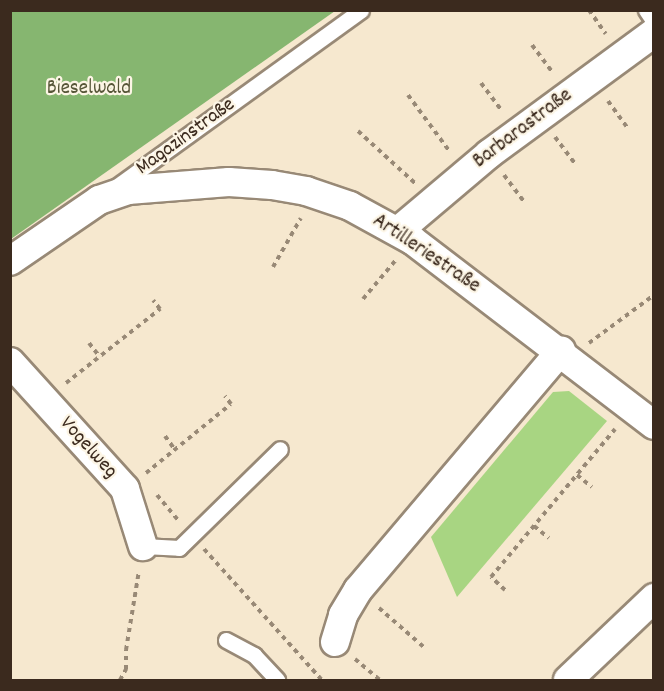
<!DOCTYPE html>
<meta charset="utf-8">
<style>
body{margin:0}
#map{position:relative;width:664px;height:691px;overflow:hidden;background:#f6e8cf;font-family:Dekko,sans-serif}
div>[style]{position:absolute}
.green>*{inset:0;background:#a8d582}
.forest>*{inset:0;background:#86b670}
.path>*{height:4px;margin-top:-2px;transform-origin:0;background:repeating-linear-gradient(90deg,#988976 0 4.5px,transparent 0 9px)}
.roads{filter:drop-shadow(2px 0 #988976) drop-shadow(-2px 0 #988976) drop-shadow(0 2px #988976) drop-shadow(0 -2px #988976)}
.lane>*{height:15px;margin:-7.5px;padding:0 7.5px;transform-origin:7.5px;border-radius:7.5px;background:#fff}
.street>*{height:28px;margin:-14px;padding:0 14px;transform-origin:14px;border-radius:14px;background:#fff}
span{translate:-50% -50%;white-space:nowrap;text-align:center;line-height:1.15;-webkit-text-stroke:4.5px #fcf5e5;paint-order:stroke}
.park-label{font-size:21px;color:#565537}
.street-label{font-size:21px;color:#3b2a1e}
.frame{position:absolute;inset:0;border:12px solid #3b2a1e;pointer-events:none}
</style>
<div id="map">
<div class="green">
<i style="clip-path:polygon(569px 391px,607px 421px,457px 597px,431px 537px,553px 392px)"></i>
</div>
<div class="forest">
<i style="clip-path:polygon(11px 10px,335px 10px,335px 11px,11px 239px)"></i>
</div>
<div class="path">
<i style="left:589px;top:10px;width:29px;rotate:55deg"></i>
<i style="left:532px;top:45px;width:35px;rotate:53deg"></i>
<i style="left:481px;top:83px;width:35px;rotate:53deg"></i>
<i style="left:408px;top:95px;width:71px;rotate:53.6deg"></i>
<i style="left:608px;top:101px;width:32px;rotate:54deg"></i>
<i style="left:358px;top:131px;width:77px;rotate:42.4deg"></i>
<i style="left:555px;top:137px;width:35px;rotate:53deg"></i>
<i style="left:504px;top:175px;width:35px;rotate:53deg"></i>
<i style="left:273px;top:267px;width:56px;rotate:-60.3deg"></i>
<i style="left:363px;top:299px;width:50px;rotate:-49.9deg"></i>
<i style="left:89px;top:343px;width:18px;rotate:52deg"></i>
<i style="left:589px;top:343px;width:81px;rotate:-36.4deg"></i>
<i style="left:66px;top:383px;width:120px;rotate:-38.2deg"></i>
<i style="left:160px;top:309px;width:11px;rotate:-128deg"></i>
<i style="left:165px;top:436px;width:17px;rotate:54deg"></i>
<i style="left:146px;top:473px;width:109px;rotate:-39.1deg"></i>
<i style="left:231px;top:404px;width:10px;rotate:-127deg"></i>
<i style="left:577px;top:475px;width:19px;rotate:39deg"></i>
<i style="left:157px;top:495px;width:34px;rotate:50deg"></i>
<i style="left:534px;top:526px;width:19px;rotate:39deg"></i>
<i style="left:204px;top:549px;width:176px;rotate:48deg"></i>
<i style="left:505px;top:590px;width:19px;rotate:-137deg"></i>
<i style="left:491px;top:577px;width:193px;rotate:-50deg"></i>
<i style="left:379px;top:608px;width:62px;rotate:41.1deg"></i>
<i style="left:355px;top:659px;width:33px;rotate:40deg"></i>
<i style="left:120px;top:680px;width:13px;rotate:-61deg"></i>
<i style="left:126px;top:669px;width:19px;rotate:-90deg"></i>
<i style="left:126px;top:650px;width:80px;rotate:-80.7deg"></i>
</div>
<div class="roads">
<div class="lane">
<i style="left:646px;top:10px;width:14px;rotate:56deg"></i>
<i style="left:116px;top:187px;width:302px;rotate:-35.8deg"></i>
<i style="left:143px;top:546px;width:36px;rotate:3deg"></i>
<i style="left:179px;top:548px;width:141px;rotate:-44.4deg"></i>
<i style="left:226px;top:640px;width:32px;rotate:28deg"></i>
<i style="left:254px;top:655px;width:34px;rotate:47deg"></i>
</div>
<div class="street">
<i style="left:398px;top:231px;width:119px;rotate:-40.2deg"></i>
<i style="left:489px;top:154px;width:205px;rotate:-36.3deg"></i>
<i style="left:10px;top:261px;width:108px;rotate:-34.4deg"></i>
<i style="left:99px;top:200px;width:31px;rotate:-19deg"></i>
<i style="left:128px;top:190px;width:101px;rotate:-4.5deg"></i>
<i style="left:229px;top:182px;width:43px;rotate:4deg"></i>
<i style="left:272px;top:185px;width:35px;rotate:10deg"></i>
<i style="left:306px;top:191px;width:46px;rotate:18.8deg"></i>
<i style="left:350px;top:206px;width:71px;rotate:28.7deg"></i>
<i style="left:412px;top:240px;width:305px;rotate:37.4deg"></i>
<i style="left:10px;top:362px;width:171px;rotate:47.8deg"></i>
<i style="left:125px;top:489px;width:60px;rotate:72.5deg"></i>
<i style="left:335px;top:642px;width:28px;rotate:-73deg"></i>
<i style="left:343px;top:615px;width:29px;rotate:-59deg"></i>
<i style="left:358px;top:590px;width:314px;rotate:-49.7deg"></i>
<i style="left:568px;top:680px;width:119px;rotate:-43.6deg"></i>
</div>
</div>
<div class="park-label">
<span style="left:89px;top:89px">Bieselwald</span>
</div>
<div class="street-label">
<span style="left:523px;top:129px;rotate:-37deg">Barbarastraße</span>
<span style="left:186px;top:137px;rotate:-36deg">Magazinstraße</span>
<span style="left:426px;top:254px;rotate:34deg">Artilleriestraße</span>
<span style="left:88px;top:448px;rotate:48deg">Vogelweg</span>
</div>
<div class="frame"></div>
</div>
